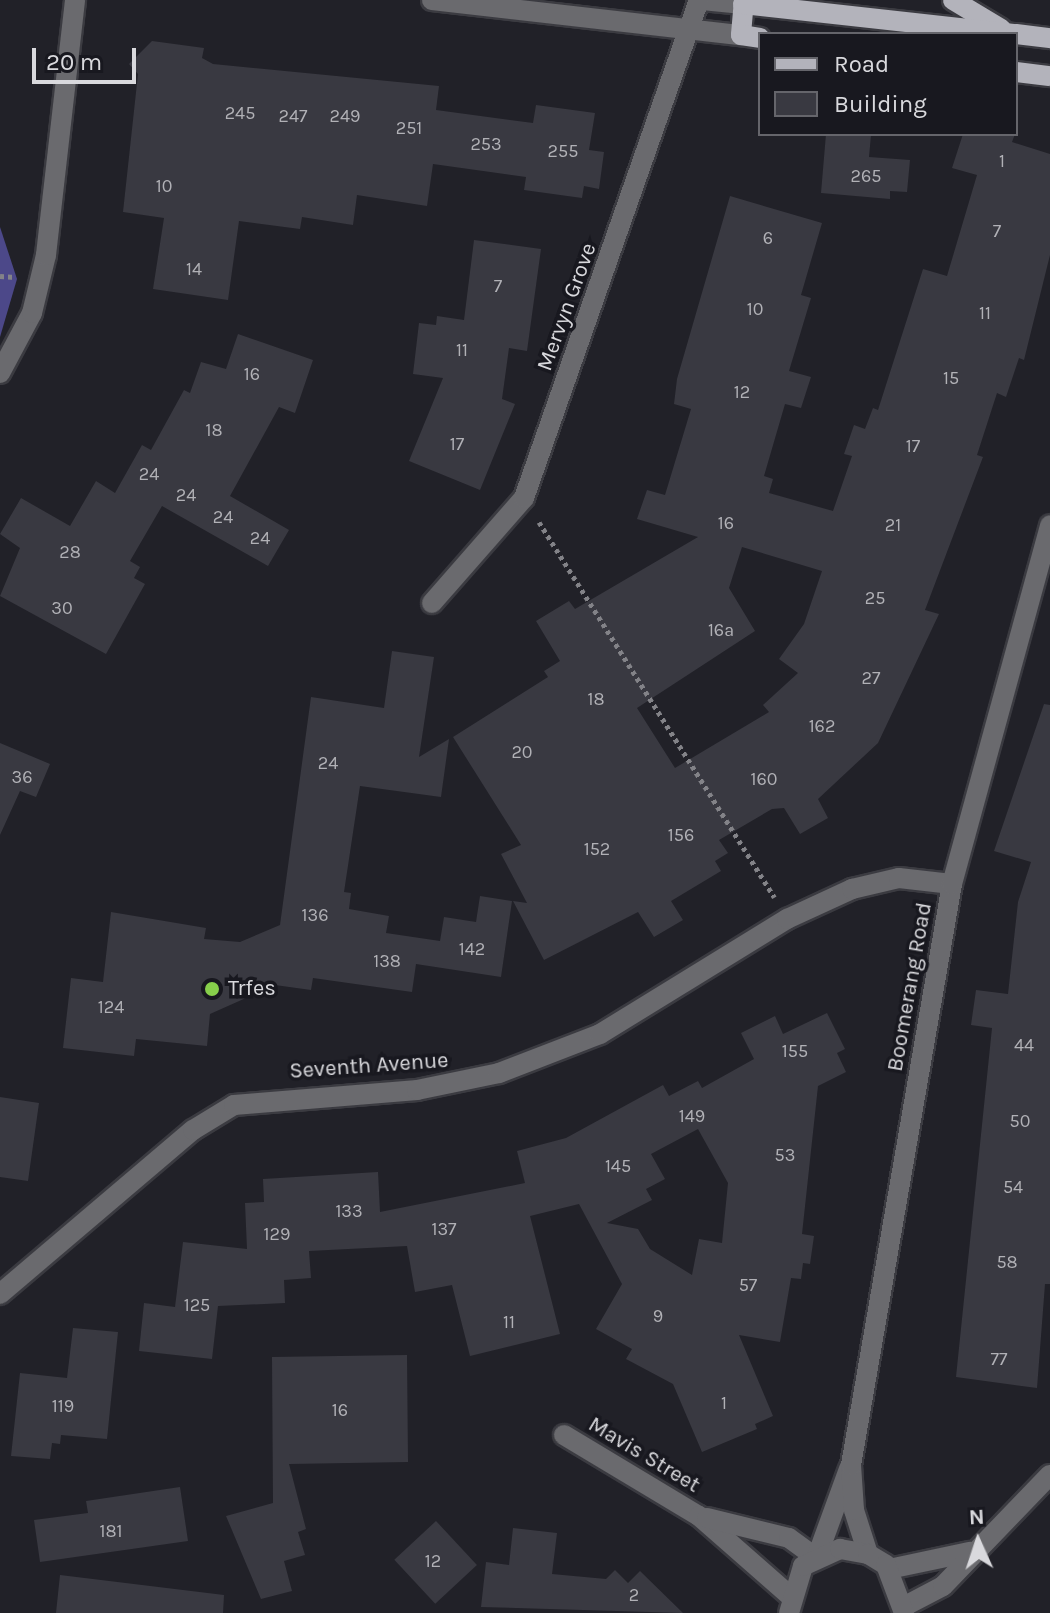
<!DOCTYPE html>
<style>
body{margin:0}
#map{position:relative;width:1050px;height:1613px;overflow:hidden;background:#212128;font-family:Karla,sans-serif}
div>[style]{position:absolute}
.forest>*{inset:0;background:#4c4889}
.building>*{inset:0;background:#393941;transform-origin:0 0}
.path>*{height:5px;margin-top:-2.5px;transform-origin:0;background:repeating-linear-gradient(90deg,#838388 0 4px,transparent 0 8px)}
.roads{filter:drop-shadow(2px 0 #3b3b41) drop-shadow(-2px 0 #3b3b41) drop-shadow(0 2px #3b3b41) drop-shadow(0 -2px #3b3b41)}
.minor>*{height:20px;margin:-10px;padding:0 10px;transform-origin:10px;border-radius:10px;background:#6a6a6e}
.major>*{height:20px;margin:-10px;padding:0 10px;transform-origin:10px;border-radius:10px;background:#b3b3bb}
.dots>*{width:22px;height:22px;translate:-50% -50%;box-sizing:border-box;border:4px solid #18181f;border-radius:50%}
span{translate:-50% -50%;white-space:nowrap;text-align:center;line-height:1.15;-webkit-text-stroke:7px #18181f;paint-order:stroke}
.number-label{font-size:18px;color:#b1b1b6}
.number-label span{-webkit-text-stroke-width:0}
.street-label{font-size:22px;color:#d9d9dd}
.poi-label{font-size:22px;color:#d9d9dd}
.left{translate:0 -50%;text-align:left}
.legend{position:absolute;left:758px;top:32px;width:260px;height:104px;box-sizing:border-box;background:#18181f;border:2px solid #65656b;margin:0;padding:10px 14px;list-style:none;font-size:24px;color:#d9d9dd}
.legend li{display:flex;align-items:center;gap:16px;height:40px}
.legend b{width:40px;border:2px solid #65656b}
.north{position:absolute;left:938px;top:1501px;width:80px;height:80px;-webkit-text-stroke:6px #18181f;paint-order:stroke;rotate:357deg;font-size:22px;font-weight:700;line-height:32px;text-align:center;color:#d9d9dd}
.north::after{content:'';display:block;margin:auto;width:28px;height:36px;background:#d9d9dd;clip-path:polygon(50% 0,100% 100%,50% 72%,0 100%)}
.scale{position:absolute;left:32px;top:48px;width:104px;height:36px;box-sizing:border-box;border:4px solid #d9d9dd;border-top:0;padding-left:10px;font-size:24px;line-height:28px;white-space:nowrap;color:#d9d9dd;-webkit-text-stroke:6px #18181f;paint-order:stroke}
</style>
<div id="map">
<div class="forest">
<i style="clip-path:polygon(0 227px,17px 279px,0 337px)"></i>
</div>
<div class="building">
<i style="clip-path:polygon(152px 41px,204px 48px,202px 58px,213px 64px,439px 86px,436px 110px,533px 123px,536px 105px,595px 113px,589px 150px,604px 152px,599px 189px,584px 186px,582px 198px,524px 190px,526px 177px,433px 164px,427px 206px,357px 195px,353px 225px,302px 217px,300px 229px,239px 221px,228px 300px,153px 289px,164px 218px,123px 212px,138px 74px,129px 64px)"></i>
<i style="clip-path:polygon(826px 134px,871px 135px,869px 157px,910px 160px,907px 192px,890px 191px,890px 199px,821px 193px)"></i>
<i style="clip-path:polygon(evenodd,963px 134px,1015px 134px,1012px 142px,1050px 154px,1050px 255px,1024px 360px,1019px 358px,1006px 397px,997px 393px,977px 455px,983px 457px,925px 610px,939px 614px,878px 743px,818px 799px,828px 818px,800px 834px,784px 808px,772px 809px,719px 840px,728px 853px,715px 861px,721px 871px,671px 901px,683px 920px,654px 937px,638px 912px,544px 960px,513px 901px,527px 903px,501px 854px,521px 845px,453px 737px,548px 677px,544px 671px,560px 661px,536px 621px,569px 601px,575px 609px,698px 537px,637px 519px,647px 490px,665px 495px,691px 409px,674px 404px,677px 379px,730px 196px,822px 223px,801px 295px,811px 298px,789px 371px,811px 377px,801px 408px,785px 404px,764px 476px,773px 479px,769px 493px,833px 511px,852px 456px,844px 454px,854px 425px,865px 429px,873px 408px,878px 410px,923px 269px,947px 276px,977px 175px,952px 168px,963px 134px,742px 547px,822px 571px,804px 624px,779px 659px,798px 673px,763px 705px,769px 712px,675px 768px,637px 708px,755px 631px,729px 588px,742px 547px)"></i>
<i style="clip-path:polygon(474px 240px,541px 249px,527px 351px,509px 348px,502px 399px,515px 404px,480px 490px,409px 461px,443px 378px,413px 374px,419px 323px,436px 325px,437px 316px,464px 320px)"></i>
<i style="clip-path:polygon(238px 334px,313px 360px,295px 413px,279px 407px,230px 496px,289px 530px,268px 566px,162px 506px,130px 561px,140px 567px,134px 578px,145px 584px,106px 654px,0 596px,20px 548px,0 534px,21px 498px,70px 526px,96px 481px,115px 493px,142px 445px,151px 450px,184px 390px,190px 393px,201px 362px,226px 369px)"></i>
<i style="clip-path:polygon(392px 651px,434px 657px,419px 757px,449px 739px,441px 797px,360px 786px,344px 892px,351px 893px,349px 909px,389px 916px,386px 933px,440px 941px,444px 917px,476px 922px,480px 896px,512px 901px,501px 977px,416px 964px,412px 992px,313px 978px,311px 990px,275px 985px,210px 1014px,207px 1046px,136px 1039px,134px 1056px,63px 1048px,71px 978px,103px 982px,111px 912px,206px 928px,204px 939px,240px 942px,280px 925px,311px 697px,384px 708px)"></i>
<i style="clip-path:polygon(1044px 704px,1050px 705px,1050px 1284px,1045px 1284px,1037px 1388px,956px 1377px,992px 1028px,971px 1025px,976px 990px,1008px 994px,1018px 902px,1031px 862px,994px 851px)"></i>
<i style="clip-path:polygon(0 743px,50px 764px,36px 797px,20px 791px,0 835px)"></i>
<i style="clip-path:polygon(evenodd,827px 1013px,845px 1049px,837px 1053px,846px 1072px,818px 1086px,802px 1234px,814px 1236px,810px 1264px,803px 1263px,801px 1279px,791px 1278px,780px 1342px,739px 1335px,773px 1416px,755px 1424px,757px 1429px,702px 1452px,673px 1384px,626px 1359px,632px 1349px,596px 1329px,622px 1284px,579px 1204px,530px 1216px,560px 1334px,470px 1356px,452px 1285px,415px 1292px,407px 1246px,309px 1251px,311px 1278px,284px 1280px,285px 1303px,218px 1306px,212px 1359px,139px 1351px,144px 1303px,175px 1307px,183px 1242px,247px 1249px,245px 1203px,264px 1202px,263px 1179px,378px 1172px,380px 1212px,525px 1183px,517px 1151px,566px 1138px,663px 1085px,669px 1096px,698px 1081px,702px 1088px,754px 1059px,741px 1033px,775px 1016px,783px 1034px,827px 1013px,698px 1129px,728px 1183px,722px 1243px,699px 1239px,692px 1275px,650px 1249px,638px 1229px,607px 1223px,652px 1200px,646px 1189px,665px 1179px,651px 1154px,698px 1129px)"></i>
<i style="clip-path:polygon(0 1097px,39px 1103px,28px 1181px,0 1177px)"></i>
<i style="clip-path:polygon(73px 1328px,118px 1332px,107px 1439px,61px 1435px,60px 1444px,52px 1443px,50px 1459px,11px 1456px,20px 1373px,67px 1378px)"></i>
<i style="clip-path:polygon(407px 1355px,408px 1462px,289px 1464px,306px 1529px,298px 1532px,305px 1555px,284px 1561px,292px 1591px,261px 1599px,226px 1516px,273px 1503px,272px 1357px)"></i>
<i style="clip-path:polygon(180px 1487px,188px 1541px,40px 1562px,34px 1520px,88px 1513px,86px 1501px)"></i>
<i style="left:436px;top:1521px;width:60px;height:57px;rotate:47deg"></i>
<i style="clip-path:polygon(513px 1528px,557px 1533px,552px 1574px,606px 1579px,615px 1570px,628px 1583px,640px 1571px,683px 1613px,481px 1607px,486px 1562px,509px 1565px)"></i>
<i style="clip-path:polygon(60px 1575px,224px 1595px,223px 1613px,56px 1613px)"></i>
</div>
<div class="path">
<i style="left:0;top:276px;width:15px;rotate:4deg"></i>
<i style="left:539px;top:522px;width:443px;rotate:57.9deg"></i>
</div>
<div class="roads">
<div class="minor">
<i style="left:432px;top:0;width:311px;rotate:6.5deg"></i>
<i style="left:702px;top:0;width:41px;rotate:5.6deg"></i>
<i style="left:0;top:373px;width:68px;rotate:-61.9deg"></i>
<i style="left:32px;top:313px;width:60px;rotate:-76.4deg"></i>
<i style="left:46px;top:255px;width:257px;rotate:-83.5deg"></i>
<i style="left:432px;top:603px;width:140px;rotate:-48.8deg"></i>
<i style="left:524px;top:498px;width:528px;rotate:-70.64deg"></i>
<i style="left:0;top:1294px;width:253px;rotate:-40.4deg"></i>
<i style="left:193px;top:1130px;width:48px;rotate:-31.4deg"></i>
<i style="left:234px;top:1105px;width:184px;rotate:-4.7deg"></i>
<i style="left:417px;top:1090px;width:84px;rotate:-11.7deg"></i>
<i style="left:499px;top:1073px;width:108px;rotate:-21.1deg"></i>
<i style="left:600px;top:1034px;width:220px;rotate:-31.6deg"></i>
<i style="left:787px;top:919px;width:72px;rotate:-24.8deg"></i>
<i style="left:852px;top:889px;width:48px;rotate:-13.2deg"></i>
<i style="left:899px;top:878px;width:53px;rotate:6.5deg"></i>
<i style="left:564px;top:1435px;width:157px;rotate:31deg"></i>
<i style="left:699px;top:1516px;width:121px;rotate:41.3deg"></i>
<i style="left:707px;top:1518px;width:84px;rotate:13.7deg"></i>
<i style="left:789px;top:1538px;width:31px;rotate:36deg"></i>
<i style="left:818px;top:1554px;width:90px;rotate:-70deg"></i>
<i style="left:868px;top:1554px;width:46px;rotate:-107.7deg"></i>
<i style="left:854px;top:1510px;width:45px;rotate:-93.8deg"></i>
<i style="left:851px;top:1465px;width:590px;rotate:-80.14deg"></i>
<i style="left:952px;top:884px;width:372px;rotate:-74.7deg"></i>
<i style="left:889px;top:1569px;width:83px;rotate:-11.9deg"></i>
<i style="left:903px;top:1607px;width:45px;rotate:-27.7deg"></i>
<i style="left:943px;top:1586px;width:154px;rotate:-46.1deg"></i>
<i style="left:789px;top:1613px;width:49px;rotate:-73.4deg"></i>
<i style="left:803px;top:1566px;width:41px;rotate:-24.7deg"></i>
<i style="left:840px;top:1549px;width:28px;rotate:10deg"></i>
<i style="left:868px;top:1554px;width:21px;rotate:31deg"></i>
<i style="left:886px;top:1565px;width:51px;rotate:69.4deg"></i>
</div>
<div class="major">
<i style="left:744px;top:0;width:35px;rotate:95deg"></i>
<i style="left:741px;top:35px;width:19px;rotate:9deg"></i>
<i style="left:953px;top:0;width:56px;rotate:31.1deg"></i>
<i style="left:743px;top:4px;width:272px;rotate:6.3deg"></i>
<i style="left:1016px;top:34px;width:34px;rotate:7deg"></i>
<i style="left:1016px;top:72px;width:34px;rotate:7deg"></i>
</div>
</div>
<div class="dots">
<i style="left:212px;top:989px;background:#87cf4b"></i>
</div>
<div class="number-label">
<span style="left:240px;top:113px">245</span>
<span style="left:293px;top:116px">247</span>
<span style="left:345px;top:116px">249</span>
<span style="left:409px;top:128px">251</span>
<span style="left:486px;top:144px">253</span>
<span style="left:563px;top:151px">255</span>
<span style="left:1002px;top:161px">1</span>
<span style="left:866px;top:176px">265</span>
<span style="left:164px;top:186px">10</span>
<span style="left:997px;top:231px">7</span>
<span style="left:768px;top:238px">6</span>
<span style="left:194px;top:269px">14</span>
<span style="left:498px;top:286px">7</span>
<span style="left:755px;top:309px">10</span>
<span style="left:985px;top:313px">11</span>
<span style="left:462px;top:350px">11</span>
<span style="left:252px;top:374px">16</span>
<span style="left:951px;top:378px">15</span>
<span style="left:742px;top:392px">12</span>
<span style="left:214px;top:430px">18</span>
<span style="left:457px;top:444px">17</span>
<span style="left:913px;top:446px">17</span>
<span style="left:149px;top:474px">24</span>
<span style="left:186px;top:495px">24</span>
<span style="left:223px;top:517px">24</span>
<span style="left:726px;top:523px">16</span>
<span style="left:893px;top:525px">21</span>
<span style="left:260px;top:538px">24</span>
<span style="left:70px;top:552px">28</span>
<span style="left:875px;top:598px">25</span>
<span style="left:62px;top:608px">30</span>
<span style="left:721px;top:630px">16a</span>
<span style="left:871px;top:678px">27</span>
<span style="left:596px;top:699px">18</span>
<span style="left:822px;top:726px">162</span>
<span style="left:522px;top:752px">20</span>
<span style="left:328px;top:763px">24</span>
<span style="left:22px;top:777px">36</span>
<span style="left:764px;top:779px">160</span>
<span style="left:681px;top:835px">156</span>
<span style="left:597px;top:849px">152</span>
<span style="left:315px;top:915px">136</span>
<span style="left:472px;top:949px">142</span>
<span style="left:387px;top:961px">138</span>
<span style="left:111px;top:1007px">124</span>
<span style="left:1024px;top:1045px">44</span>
<span style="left:795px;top:1051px">155</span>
<span style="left:692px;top:1116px">149</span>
<span style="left:1020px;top:1121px">50</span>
<span style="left:785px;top:1155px">53</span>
<span style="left:618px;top:1166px">145</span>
<span style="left:1013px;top:1187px">54</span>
<span style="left:349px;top:1211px">133</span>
<span style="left:444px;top:1229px">137</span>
<span style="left:277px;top:1234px">129</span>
<span style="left:1007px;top:1262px">58</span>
<span style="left:748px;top:1285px">57</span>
<span style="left:197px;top:1305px">125</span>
<span style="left:658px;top:1316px">9</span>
<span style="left:509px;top:1322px">11</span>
<span style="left:999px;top:1359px">77</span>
<span style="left:724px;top:1403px">1</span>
<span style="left:63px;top:1406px">119</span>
<span style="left:340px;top:1410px">16</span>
<span style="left:111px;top:1531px">181</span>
<span style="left:433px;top:1561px">12</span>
<span style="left:634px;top:1595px">2</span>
</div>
<div class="street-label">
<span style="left:567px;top:307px;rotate:-70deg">Mervyn Grove</span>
<span style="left:910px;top:987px;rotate:-80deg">Boomerang Road</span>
<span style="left:369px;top:1066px;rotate:-4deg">Seventh Avenue</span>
<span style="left:644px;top:1455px;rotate:31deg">Mavis Street</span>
</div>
<div class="poi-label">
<span class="left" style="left:228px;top:989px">Trfes</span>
</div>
<ul class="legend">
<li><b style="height:10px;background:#b3b3bb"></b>Road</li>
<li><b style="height:22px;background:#393941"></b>Building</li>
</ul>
<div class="north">N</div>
<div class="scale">20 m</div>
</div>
